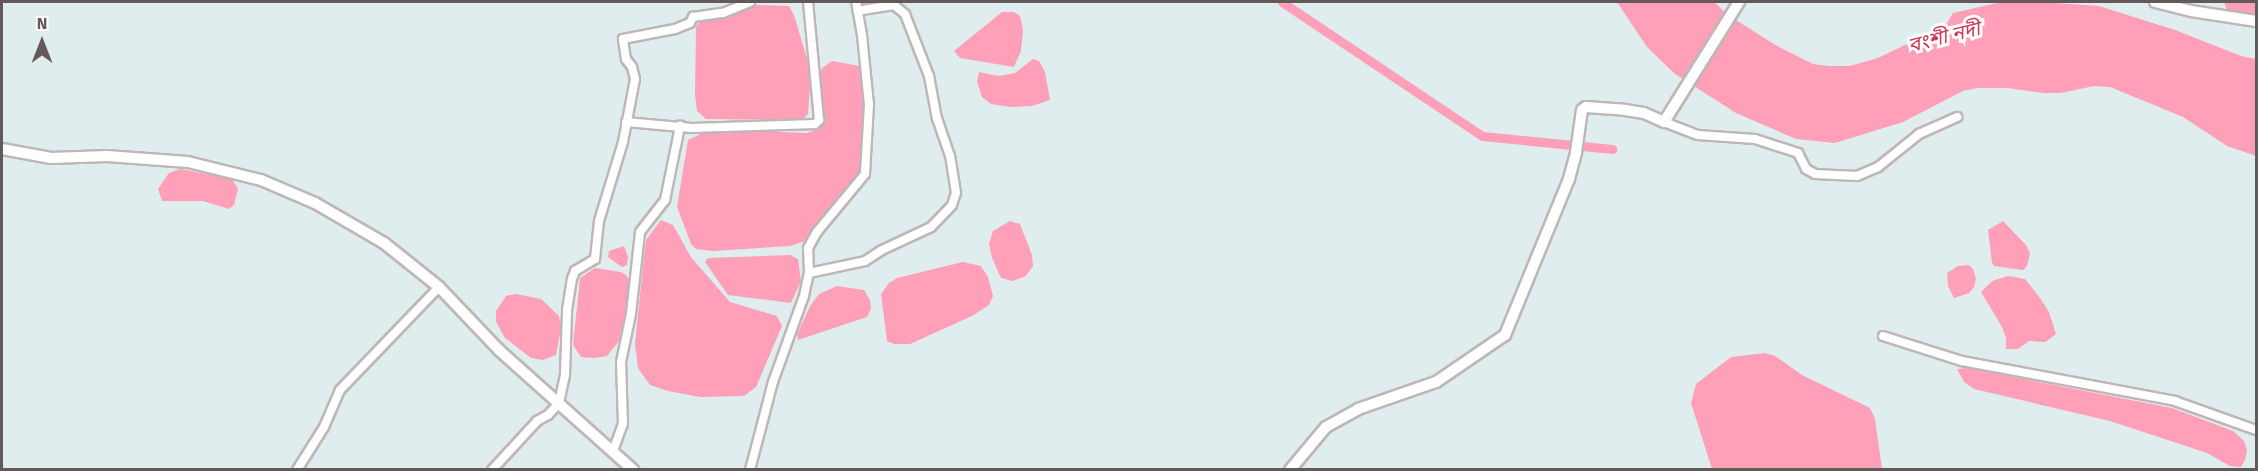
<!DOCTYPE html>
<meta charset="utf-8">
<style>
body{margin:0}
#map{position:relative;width:2258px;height:471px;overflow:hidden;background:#e0edee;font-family:"Fira Sans","Noto Sans Bengali",sans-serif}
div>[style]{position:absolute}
.water>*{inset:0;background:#ff9fb8}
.canal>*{height:9px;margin:-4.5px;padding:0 4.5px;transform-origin:4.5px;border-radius:4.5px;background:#ff9fb8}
.roads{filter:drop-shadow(2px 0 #beb6b7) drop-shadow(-2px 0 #beb6b7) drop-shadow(0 2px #beb6b7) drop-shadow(0 -2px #beb6b7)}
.street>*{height:8px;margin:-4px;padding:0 4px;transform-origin:4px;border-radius:4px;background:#fff}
.secondary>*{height:10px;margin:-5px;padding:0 5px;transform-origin:5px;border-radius:5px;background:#fff}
span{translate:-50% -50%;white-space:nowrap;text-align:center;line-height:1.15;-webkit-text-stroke:6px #fff;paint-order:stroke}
.water-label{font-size:20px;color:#cc3854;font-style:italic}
.frame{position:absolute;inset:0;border:3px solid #63595a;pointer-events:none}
.north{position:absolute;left:12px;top:12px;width:60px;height:60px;-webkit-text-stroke:4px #fff;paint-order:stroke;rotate:0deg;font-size:16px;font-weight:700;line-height:24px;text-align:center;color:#63595a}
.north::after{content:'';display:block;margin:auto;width:21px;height:27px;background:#63595a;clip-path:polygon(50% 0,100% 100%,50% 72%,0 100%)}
</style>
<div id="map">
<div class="water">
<i style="clip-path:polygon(1617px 2px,1714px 2px,1728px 15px,1777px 46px,1813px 64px,1829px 66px,1850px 66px,1878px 58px,1946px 25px,1953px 13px,1997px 3px,2041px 2px,2099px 6px,2175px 30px,2241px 56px,2256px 59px,2256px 156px,2227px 146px,2183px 117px,2110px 87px,2094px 86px,2061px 93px,2042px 93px,2007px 88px,1977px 88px,1963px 91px,1903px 122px,1835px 143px,1796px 139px,1736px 113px,1675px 74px,1647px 47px)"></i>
<i style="clip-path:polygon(2224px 2px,2256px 2px,2256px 16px,2227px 11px)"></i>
<i style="clip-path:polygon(755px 5px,789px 6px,794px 15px,811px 72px,808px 114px,804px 118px,793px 120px,706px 119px,697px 111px,695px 95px,696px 26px,702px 20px,726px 17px)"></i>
<i style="clip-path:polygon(1002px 12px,1014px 12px,1020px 16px,1023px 30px,1021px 51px,1014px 67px,960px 58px,954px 51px)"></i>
<i style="clip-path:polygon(1033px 59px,1039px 61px,1045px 72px,1050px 100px,1032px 106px,1011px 107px,991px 104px,982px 97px,977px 82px,979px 72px,998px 76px,1015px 73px)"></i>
<i style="clip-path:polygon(832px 61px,860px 66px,867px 81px,866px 144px,861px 173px,807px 240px,791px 246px,713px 251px,696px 249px,691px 244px,677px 207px,688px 140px,703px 133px,731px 130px,807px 133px,821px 127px,820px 76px,822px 68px)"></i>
<i style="clip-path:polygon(180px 169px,232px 179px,238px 189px,234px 205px,229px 209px,203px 201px,162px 201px,158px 189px,169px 173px)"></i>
<i style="clip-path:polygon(661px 220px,673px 225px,691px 257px,730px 302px,777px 316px,782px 326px,756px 387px,744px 396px,700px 397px,668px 391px,650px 385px,638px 368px,635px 344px,644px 256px,646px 240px)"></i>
<i style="clip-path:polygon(1010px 221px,1020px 224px,1032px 255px,1033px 266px,1026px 276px,1013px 281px,1001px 278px,992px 258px,989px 244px,993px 231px)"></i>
<i style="clip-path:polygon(2003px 221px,2026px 245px,2030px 253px,2027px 266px,2023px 270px,1994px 266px,1992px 263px,1988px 230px)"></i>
<i style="clip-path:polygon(624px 246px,628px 257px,627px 265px,622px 267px,608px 257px,609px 251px)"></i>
<i style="clip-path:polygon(790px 255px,798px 259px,801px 281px,791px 303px,728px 295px,705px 262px,708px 258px)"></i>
<i style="clip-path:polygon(963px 262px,981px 266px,988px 277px,993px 296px,989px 305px,972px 316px,910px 344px,894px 344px,887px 341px,881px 294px,889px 283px,897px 278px)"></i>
<i style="clip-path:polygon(1969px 265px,1973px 269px,1976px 279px,1974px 287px,1969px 293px,1954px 298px,1948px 286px,1947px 273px,1958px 266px)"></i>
<i style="clip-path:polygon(595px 268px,621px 272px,627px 276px,631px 285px,619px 341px,607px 356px,595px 358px,581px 357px,573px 345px,580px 278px)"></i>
<i style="clip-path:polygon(2008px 276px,2025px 279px,2040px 298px,2049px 312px,2056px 334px,2051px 338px,2045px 342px,2029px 341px,2018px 349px,2006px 349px,2006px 338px,2002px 327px,1981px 292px,1992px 281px)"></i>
<i style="clip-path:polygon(837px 286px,864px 290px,870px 300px,871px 309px,867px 317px,798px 340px,797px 334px,810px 306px,819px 294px)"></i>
<i style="clip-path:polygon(516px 294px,541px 299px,559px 316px,561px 328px,556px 355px,543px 360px,531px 358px,505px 338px,496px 322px,496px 311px,506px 296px)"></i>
<i style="clip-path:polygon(1765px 353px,1775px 356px,1802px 375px,1870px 408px,1875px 419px,1882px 469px,1712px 469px,1691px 403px,1696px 384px,1731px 357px)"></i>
<i style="clip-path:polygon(1967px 368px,2172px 408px,2233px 431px,2244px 441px,2247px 450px,2245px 460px,2241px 467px,2230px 466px,2207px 453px,2110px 421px,1974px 389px,1964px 382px,1957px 369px)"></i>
</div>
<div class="canal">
<i style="left:1282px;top:2px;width:241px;rotate:33.8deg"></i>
<i style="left:1482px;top:136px;width:131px;rotate:5.7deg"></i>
</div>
<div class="roads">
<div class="street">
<i style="left:626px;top:122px;width:66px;rotate:5.2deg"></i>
<i style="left:692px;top:128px;width:123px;rotate:-1.9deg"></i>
<i style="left:815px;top:124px;width:6px;rotate:-45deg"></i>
<i style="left:819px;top:120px;width:119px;rotate:-95.3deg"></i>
<i style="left:1664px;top:122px;width:36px;rotate:21deg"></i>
<i style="left:1698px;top:135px;width:57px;rotate:4deg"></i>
<i style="left:1755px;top:139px;width:29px;rotate:18deg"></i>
<i style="left:1783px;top:148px;width:16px;rotate:18deg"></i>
<i style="left:1798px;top:153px;width:18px;rotate:63deg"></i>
<i style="left:1806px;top:169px;width:10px;rotate:29deg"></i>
<i style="left:1815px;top:174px;width:42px;rotate:2.7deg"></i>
<i style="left:1857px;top:176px;width:23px;rotate:-23deg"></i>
<i style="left:1878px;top:167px;width:53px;rotate:-38.8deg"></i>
<i style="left:1919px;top:134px;width:42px;rotate:-24.1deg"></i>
<i style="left:809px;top:273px;width:57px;rotate:-12.1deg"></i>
<i style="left:865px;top:261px;width:20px;rotate:-33deg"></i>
<i style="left:882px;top:250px;width:54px;rotate:-25.1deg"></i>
<i style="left:931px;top:227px;width:30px;rotate:-46deg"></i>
<i style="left:952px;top:205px;width:13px;rotate:-72deg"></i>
<i style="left:956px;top:193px;width:37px;rotate:-99deg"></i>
<i style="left:950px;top:156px;width:39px;rotate:-109deg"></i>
<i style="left:937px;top:119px;width:44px;rotate:-100.5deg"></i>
<i style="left:929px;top:76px;width:66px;rotate:-111.2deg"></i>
<i style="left:905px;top:14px;width:14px;rotate:-141deg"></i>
<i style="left:894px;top:5px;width:37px;rotate:171deg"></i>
<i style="left:1883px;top:336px;width:83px;rotate:17.6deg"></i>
<i style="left:1962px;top:361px;width:217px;rotate:10.6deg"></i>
<i style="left:2175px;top:401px;width:86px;rotate:19.7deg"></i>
<i style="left:613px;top:451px;width:29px;rotate:-70deg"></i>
<i style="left:623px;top:424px;width:62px;rotate:-91.8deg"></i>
<i style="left:621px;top:362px;width:49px;rotate:-78.2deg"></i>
<i style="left:631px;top:314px;width:82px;rotate:-83.7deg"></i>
<i style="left:640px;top:232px;width:41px;rotate:-52deg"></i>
<i style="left:665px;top:200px;width:76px;rotate:-78.5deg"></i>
<i style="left:297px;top:470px;width:51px;rotate:-57.9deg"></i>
<i style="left:324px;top:427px;width:40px;rotate:-66.6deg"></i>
<i style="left:340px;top:390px;width:143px;rotate:-46.1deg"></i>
<i style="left:492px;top:470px;width:67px;rotate:-47.4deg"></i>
<i style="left:537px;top:421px;width:13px;rotate:-29deg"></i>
<i style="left:548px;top:415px;width:16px;rotate:-47deg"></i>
<i style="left:559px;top:403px;width:29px;rotate:-78deg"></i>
<i style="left:565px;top:375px;width:65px;rotate:-88.2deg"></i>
<i style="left:567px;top:310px;width:31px;rotate:-81deg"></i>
<i style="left:572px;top:279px;width:9px;rotate:-69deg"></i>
<i style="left:575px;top:271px;width:23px;rotate:-31deg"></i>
<i style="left:595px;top:259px;width:38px;rotate:-84deg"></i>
<i style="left:599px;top:221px;width:83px;rotate:-73.1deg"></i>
<i style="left:623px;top:142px;width:64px;rotate:-79.2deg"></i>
<i style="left:635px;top:79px;width:12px;rotate:-104deg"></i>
<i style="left:632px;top:67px;width:10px;rotate:-127deg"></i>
<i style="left:626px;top:59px;width:20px;rotate:-99deg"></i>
<i style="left:623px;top:39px;width:53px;rotate:-10.9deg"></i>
<i style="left:675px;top:29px;width:16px;rotate:-22deg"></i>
<i style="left:690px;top:23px;width:7px;rotate:-63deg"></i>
<i style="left:693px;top:17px;width:30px;rotate:-8deg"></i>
<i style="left:723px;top:13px;width:29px;rotate:-22deg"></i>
<i style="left:750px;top:470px;width:91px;rotate:-75.4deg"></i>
<i style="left:773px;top:382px;width:91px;rotate:-70.2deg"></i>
<i style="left:804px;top:296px;width:24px;rotate:-78deg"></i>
<i style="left:809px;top:273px;width:25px;rotate:-92deg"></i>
<i style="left:808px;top:248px;width:18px;rotate:-61deg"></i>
<i style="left:817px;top:232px;width:75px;rotate:-50.4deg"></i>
<i style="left:865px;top:174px;width:69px;rotate:-86.7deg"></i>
<i style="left:869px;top:105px;width:70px;rotate:-95.7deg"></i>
<i style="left:862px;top:35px;width:34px;rotate:-100deg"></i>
</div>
<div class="secondary">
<i style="left:2155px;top:2px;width:37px;rotate:14deg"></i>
<i style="left:2191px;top:11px;width:66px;rotate:8.7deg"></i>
<i style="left:2px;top:149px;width:50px;rotate:10.4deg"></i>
<i style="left:51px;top:158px;width:56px;rotate:-2deg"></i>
<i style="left:107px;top:156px;width:81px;rotate:4.2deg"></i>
<i style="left:188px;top:162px;width:75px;rotate:13.9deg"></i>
<i style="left:261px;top:180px;width:59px;rotate:23.1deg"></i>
<i style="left:315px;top:203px;width:80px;rotate:30.1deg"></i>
<i style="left:384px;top:243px;width:70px;rotate:38.7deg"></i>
<i style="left:439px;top:287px;width:87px;rotate:46.4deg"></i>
<i style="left:499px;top:350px;width:180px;rotate:41.8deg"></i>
<i style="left:1290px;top:470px;width:56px;rotate:-50.1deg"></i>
<i style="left:1326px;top:427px;width:37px;rotate:-29deg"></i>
<i style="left:1358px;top:409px;width:83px;rotate:-19.1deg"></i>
<i style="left:1436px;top:382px;width:83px;rotate:-34.3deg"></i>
<i style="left:1505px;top:335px;width:169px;rotate:-67.7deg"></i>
<i style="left:1569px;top:179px;width:28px;rotate:-75deg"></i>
<i style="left:1576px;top:152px;width:42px;rotate:-81.9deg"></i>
<i style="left:1582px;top:110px;width:5px;rotate:-37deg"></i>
<i style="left:1586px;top:107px;width:39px;rotate:4deg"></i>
<i style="left:1625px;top:110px;width:19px;rotate:9deg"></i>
<i style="left:1644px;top:113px;width:22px;rotate:24deg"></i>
<i style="left:1664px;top:122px;width:142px;rotate:-58deg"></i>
</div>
</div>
<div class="water-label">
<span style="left:1944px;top:37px;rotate:-14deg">বংশী নদী</span>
</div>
<div class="frame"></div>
<div class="north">N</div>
</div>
